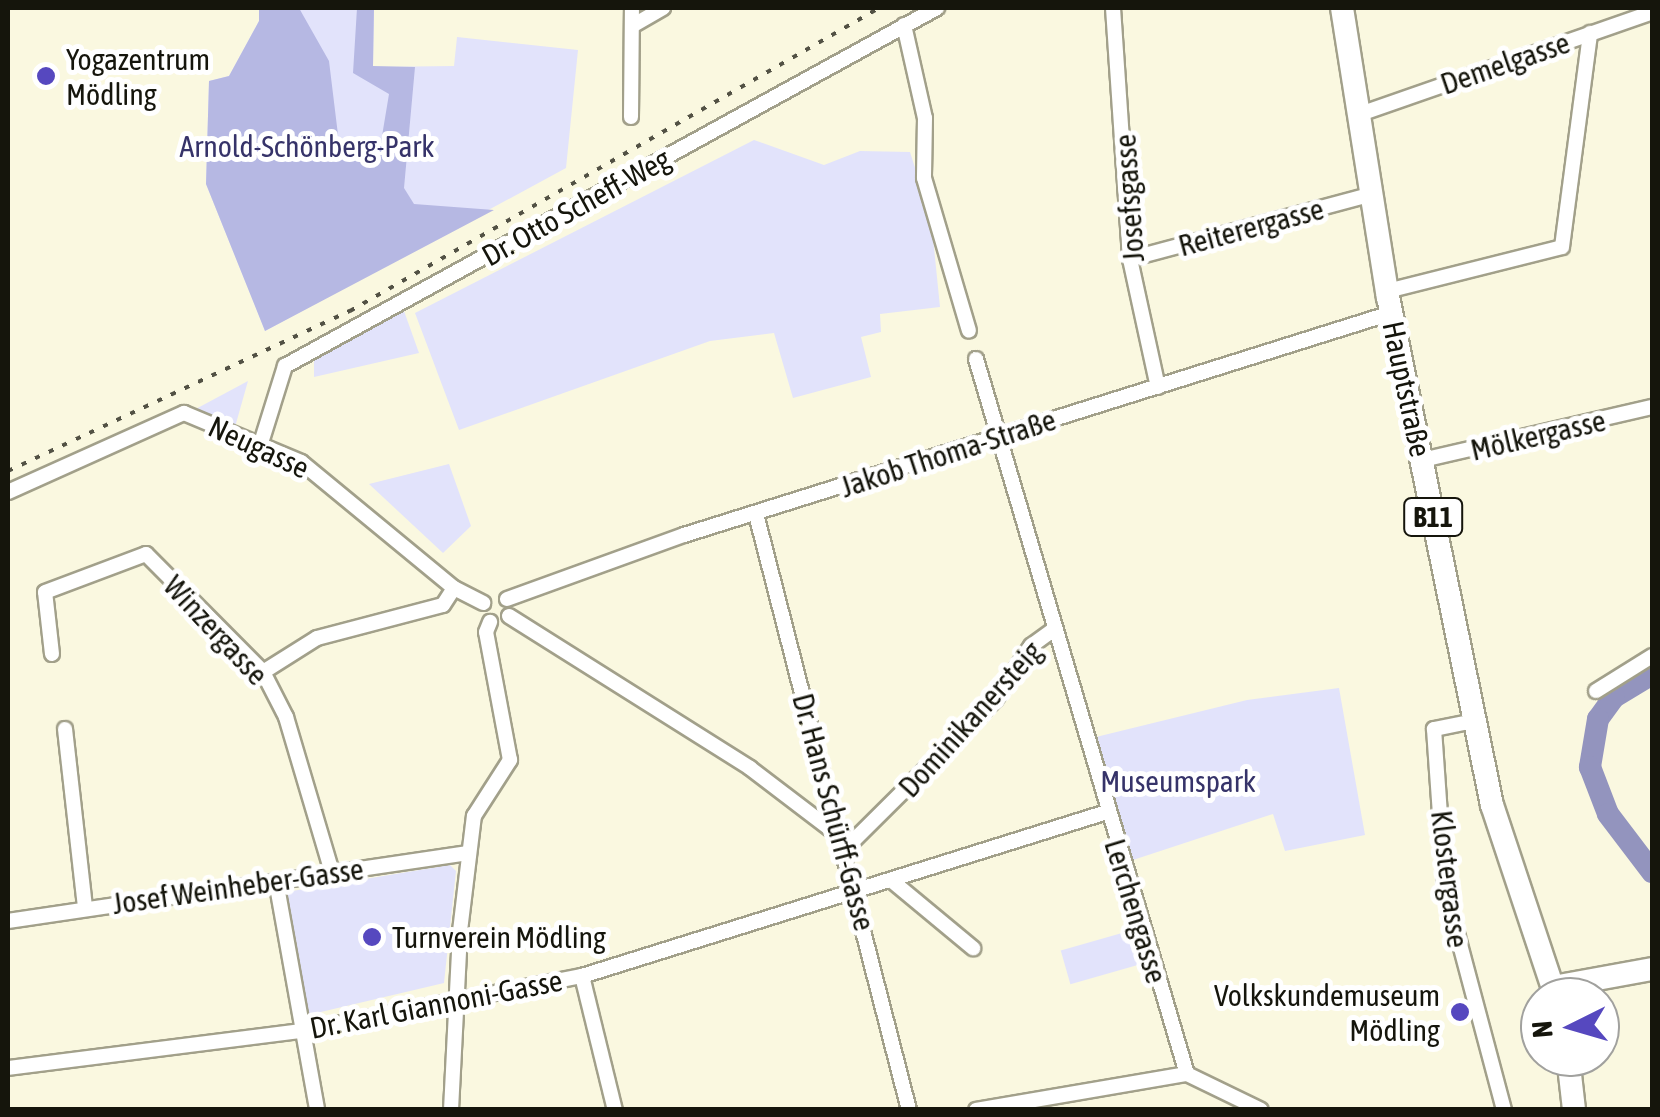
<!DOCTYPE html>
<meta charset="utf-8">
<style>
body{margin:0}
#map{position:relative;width:1660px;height:1117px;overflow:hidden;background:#faf8e0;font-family:"Asap Condensed",sans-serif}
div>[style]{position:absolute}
.green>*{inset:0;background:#e2e3fb;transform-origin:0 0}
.forest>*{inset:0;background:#b6b8e3}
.river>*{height:22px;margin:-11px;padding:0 11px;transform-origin:11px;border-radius:11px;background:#9394be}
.roads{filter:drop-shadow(2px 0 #a2a08a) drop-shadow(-2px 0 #a2a08a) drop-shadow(0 2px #a2a08a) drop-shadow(0 -2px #a2a08a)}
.minor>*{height:14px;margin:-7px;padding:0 7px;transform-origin:7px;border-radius:7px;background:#fff}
.primary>*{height:22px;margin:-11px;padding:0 11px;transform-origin:11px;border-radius:11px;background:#fff}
.rail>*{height:4px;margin-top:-2px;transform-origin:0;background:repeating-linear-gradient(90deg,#525144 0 5px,transparent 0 15px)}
.dots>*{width:28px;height:28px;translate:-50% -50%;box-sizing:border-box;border:5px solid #fff;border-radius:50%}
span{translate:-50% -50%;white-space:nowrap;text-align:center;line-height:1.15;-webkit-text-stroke:10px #fff;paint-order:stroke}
.shield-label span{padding:2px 8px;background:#fff;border:2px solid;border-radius:8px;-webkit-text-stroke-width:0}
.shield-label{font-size:28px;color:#15150c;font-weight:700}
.poi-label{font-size:30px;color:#15150c}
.left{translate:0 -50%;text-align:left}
.right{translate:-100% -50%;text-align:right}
.street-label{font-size:30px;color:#15150c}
.park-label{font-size:30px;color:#363369}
.frame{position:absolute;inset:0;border:10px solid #15150c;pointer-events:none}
.north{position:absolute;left:1520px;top:977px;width:100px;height:100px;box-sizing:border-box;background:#fff;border:2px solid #a1a19e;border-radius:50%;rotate:265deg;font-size:28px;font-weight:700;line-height:40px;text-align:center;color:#15150c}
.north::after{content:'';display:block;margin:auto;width:35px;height:45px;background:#5648bf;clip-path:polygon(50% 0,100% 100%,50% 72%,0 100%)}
</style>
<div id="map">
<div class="green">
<i style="clip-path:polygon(259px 8px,374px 8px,373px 67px,454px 66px,457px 37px,578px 50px,566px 168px,265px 331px,206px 184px,209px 81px,229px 76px,259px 21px)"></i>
<i style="clip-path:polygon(754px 140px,824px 165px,860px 151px,910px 152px,931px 218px,940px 307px,880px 314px,881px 332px,861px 337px,871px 377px,793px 398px,774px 333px,710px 341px,459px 430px,415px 313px)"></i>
<i style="clip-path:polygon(404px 311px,419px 353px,314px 377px,314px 356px)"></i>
<i style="clip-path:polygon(248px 381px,235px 427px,192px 411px)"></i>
<i style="clip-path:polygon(449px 464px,471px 526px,443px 553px,369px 484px)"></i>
<i style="clip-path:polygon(1339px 688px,1365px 835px,1285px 851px,1273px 814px,1133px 860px,1096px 737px,1247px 700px)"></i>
<i style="clip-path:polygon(450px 865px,456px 871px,444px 983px,308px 1015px,286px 892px)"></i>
<i style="left:1129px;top:931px;width:35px;height:71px;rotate:74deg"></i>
</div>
<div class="forest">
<i style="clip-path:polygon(259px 8px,299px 8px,329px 61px,339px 143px,380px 148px,389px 94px,353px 73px,357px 8px,374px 8px,373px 66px,415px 67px,404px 188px,414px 204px,494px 210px,265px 331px,206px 184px,209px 81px,229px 76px,259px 21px)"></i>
</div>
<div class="river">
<i style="left:1652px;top:674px;width:44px;rotate:148.8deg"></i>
<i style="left:1614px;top:697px;width:27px;rotate:126deg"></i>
<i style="left:1598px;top:719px;width:49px;rotate:99.5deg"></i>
<i style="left:1590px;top:767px;width:50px;rotate:69deg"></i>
<i style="left:1608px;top:814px;width:73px;rotate:52.8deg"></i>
</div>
<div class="roads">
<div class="minor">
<i style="left:1113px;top:8px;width:252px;rotate:86.1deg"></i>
<i style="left:1130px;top:259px;width:131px;rotate:77.7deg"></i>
<i style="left:904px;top:25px;width:95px;rotate:77.3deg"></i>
<i style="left:925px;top:118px;width:60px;rotate:91deg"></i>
<i style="left:924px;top:178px;width:159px;rotate:73.6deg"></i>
<i style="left:632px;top:26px;width:36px;rotate:-30deg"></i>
<i style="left:1357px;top:115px;width:312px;rotate:-19.2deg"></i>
<i style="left:631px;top:117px;width:109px;rotate:-89.5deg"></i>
<i style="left:1130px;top:259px;width:251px;rotate:-15deg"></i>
<i style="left:1387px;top:291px;width:180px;rotate:-14.1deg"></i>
<i style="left:1562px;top:247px;width:216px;rotate:-82.5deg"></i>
<i style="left:976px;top:359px;width:745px;rotate:73.56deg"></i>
<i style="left:1187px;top:1074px;width:82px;rotate:25.9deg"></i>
<i style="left:261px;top:443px;width:81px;rotate:-72.7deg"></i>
<i style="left:285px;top:366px;width:744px;rotate:-28.77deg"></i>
<i style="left:1422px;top:460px;width:236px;rotate:-13deg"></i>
<i style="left:8px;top:492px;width:193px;rotate:-24.2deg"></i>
<i style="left:184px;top:413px;width:127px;rotate:22.7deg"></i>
<i style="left:301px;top:462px;width:198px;rotate:39.5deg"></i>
<i style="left:454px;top:588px;width:33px;rotate:27deg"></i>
<i style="left:756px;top:514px;width:615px;rotate:75.6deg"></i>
<i style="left:507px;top:599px;width:188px;rotate:-19.9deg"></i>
<i style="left:684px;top:535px;width:741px;rotate:-17.43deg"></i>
<i style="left:509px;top:616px;width:285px;rotate:32.2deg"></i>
<i style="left:750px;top:768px;width:111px;rotate:37.3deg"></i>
<i style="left:52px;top:654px;width:62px;rotate:-96.4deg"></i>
<i style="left:45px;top:592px;width:108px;rotate:-20.6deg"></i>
<i style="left:146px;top:554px;width:166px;rotate:45.2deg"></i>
<i style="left:263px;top:672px;width:51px;rotate:62.9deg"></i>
<i style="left:286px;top:717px;width:162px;rotate:73.5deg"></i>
<i style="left:263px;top:672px;width:64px;rotate:-32.2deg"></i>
<i style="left:317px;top:638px;width:130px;rotate:-14.7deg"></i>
<i style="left:443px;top:605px;width:20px;rotate:-57deg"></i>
<i style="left:1596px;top:691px;width:66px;rotate:-32deg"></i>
<i style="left:1474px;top:721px;width:41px;rotate:168.7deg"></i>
<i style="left:1434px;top:729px;width:159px;rotate:86deg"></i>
<i style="left:1445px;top:888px;width:230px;rotate:75.1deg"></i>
<i style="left:65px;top:729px;width:180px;rotate:83.6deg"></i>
<i style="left:843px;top:851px;width:216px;rotate:-44.8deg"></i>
<i style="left:996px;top:699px;width:64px;rotate:-56.6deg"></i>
<i style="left:1031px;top:646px;width:29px;rotate:-36deg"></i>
<i style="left:891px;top:880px;width:107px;rotate:39.7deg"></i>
<i style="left:276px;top:881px;width:233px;rotate:79.8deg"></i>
<i style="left:8px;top:921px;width:465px;rotate:-8.4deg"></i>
<i style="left:582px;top:976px;width:138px;rotate:76.2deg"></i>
<i style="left:8px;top:1068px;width:295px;rotate:-7.2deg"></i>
<i style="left:301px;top:1031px;width:286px;rotate:-11.1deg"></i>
<i style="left:582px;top:976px;width:550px;rotate:-17.35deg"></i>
<i style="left:451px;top:1110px;width:179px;rotate:-87.1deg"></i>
<i style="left:460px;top:931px;width:116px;rotate:-83.1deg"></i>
<i style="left:474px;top:816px;width:67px;rotate:-57.3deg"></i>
<i style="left:510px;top:760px;width:130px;rotate:-100.6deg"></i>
<i style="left:486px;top:632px;width:11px;rotate:-68deg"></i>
<i style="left:976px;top:1110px;width:214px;rotate:-9.7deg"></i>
</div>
<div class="primary">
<i style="left:1342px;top:8px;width:293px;rotate:81deg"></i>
<i style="left:1388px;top:297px;width:519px;rotate:78.43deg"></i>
<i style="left:1492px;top:805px;width:202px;rotate:71.6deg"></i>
<i style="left:1553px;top:987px;width:101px;rotate:-10.3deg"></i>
<i style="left:1568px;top:1057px;width:53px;rotate:83.5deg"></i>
</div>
</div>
<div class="rail">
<i style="left:8px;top:471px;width:378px;rotate:-25.1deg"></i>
<i style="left:350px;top:311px;width:610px;rotate:-29.8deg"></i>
</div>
<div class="dots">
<i style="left:46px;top:76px;background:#5648bf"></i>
<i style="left:372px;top:937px;background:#5648bf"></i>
<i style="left:1460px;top:1012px;background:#5648bf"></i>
</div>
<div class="shield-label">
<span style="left:1433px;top:517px">B11</span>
</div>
<div class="poi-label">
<span class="left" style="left:66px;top:76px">Yogazentrum<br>Mödling</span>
<span class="left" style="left:392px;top:937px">Turnverein Mödling</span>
<span class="right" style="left:1440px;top:1012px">Volkskundemuseum<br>Mödling</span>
</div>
<div class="street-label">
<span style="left:1505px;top:63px;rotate:-19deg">Demelgasse</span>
<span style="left:1129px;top:198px;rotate:-94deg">Josefsgasse</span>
<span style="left:576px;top:207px;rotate:-29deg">Dr. Otto Scheff-Weg</span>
<span style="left:1251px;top:227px;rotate:-15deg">Reiterergasse</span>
<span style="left:1407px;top:389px;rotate:78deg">Hauptstraße</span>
<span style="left:1538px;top:435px;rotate:-13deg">Mölkergasse</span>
<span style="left:259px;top:447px;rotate:25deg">Neugasse</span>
<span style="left:948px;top:453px;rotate:-18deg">Jakob Thoma-Straße</span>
<span style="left:216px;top:630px;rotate:47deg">Winzergasse</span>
<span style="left:970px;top:719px;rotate:-48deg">Dominikanersteig</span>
<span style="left:834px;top:812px;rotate:75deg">Dr. Hans Schürff-Gasse</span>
<span style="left:1450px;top:879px;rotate:83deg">Klostergasse</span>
<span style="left:238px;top:886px;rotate:-8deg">Josef Weinheber-Gasse</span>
<span style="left:1136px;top:911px;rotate:73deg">Lerchengasse</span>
<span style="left:436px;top:1004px;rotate:-11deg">Dr. Karl Giannoni-Gasse</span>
</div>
<div class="park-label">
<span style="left:307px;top:146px">Arnold-Schönberg-Park</span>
<span style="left:1178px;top:781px">Museumspark</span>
</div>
<div class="frame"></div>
<div class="north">N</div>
</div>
